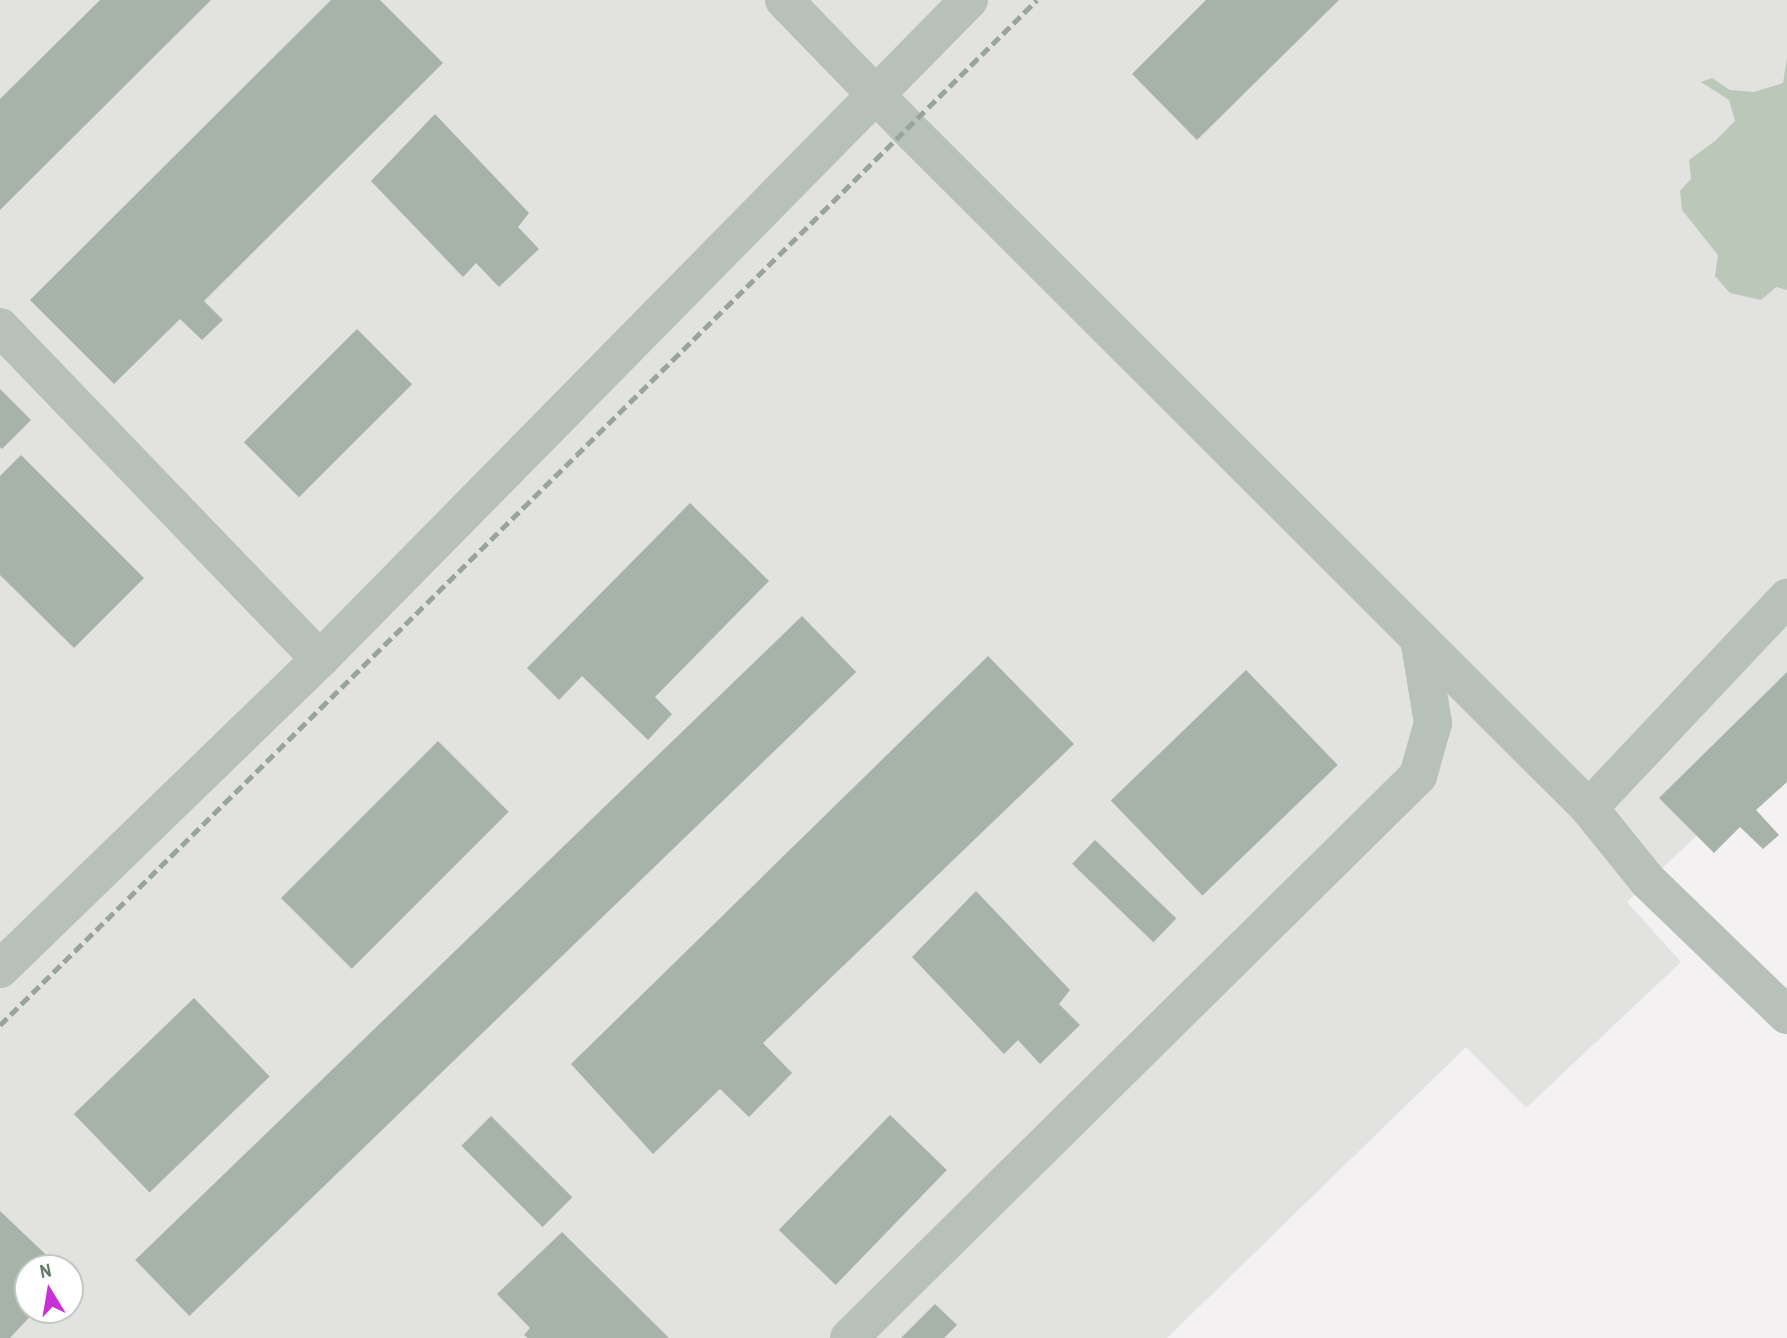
<!DOCTYPE html>
<style>
body{margin:0}
#map{position:relative;width:1787px;height:1338px;overflow:hidden;background:#f4f1f2;font-family:"Archivo Narrow",sans-serif}
div>[style]{position:absolute}
.built>*{inset:0;background:#e2e2e1}
.water>*{inset:0;background:#bac7b9}
.building>*{inset:0;background:#a7b3a8;transform-origin:0 0}
.minor>*{height:38px;margin:-19px;padding:0 19px;transform-origin:19px;border-radius:19px;background:#b8c0ba}
.rail>*{height:5px;margin-top:-2.5px;transform-origin:0;background:repeating-linear-gradient(90deg,#99a59b 0 10px,transparent 0 15px)}
span{translate:-50% -50%;white-space:nowrap;text-align:center;line-height:1.15;-webkit-text-stroke:7px #fff;paint-order:stroke}
.north{position:absolute;left:14px;top:1254px;width:70px;height:70px;box-sizing:border-box;background:#fff;border:2px solid #c0cac1;border-radius:50%;rotate:349deg;font-size:19px;font-weight:700;line-height:28px;text-align:center;color:#617a65}
.north::after{content:'';display:block;margin:auto;width:24px;height:32px;background:#ca2fd6;clip-path:polygon(50% 0,100% 100%,50% 72%,0 100%)}
</style>
<div id="map">
<div class="built">
<i style="clip-path:polygon(evenodd,0 0,1787px 0,1787px 672px,1697px 835px,1627px 902px,1681px 962px,1526px 1108px,1466px 1047px,1167px 1338px,0 1338px,0 0,28px 1268px,70px 1268px,70px 1310px,28px 1310px,28px 1268px)"></i>
</div>
<div class="water">
<i style="clip-path:polygon(1787px 59px,1787px 290px,1776px 287px,1761px 300px,1730px 293px,1715px 276px,1718px 255px,1682px 210px,1680px 191px,1691px 179px,1689px 160px,1715px 141px,1735px 121px,1729px 100px,1701px 82px,1712px 78px,1730px 90px,1754px 92px,1783px 83px)"></i>
</div>
<div class="building">
<i style="clip-path:polygon(100px 0,211px 0,0 210px,0 99px)"></i>
<i style="clip-path:polygon(331px 0,380px 0,443px 63px,204px 301px,223px 320px,202px 340px,180px 319px,114px 384px,30px 300px)"></i>
<i style="clip-path:polygon(1206px 0,1339px 0,1197px 140px,1132px 74px)"></i>
<i style="clip-path:polygon(435px 114px,529px 213px,518px 227px,539px 249px,499px 287px,476px 263px,463px 277px,371px 181px)"></i>
<i style="left:357px;top:329px;width:78px;height:160px;rotate:45deg"></i>
<i style="clip-path:polygon(0 389px,31px 420px,2px 449px,0 447px)"></i>
<i style="clip-path:polygon(21px 455px,144px 578px,74px 648px,0 575px,0 476px)"></i>
<i style="clip-path:polygon(690px 503px,769px 581px,655px 697px,672px 714px,648px 740px,582px 676px,559px 700px,527px 668px)"></i>
<i style="left:802px;top:616px;width:78px;height:927px;rotate:46deg"></i>
<i style="clip-path:polygon(988px 656px,1074px 744px,763px 1043px,792px 1073px,749px 1117px,720px 1089px,653px 1154px,571px 1064px)"></i>
<i style="left:1246px;top:670px;width:132px;height:188px;rotate:46deg"></i>
<i style="clip-path:polygon(1787px 672px,1787px 782px,1756px 810px,1779px 835px,1763px 849px,1740px 827px,1714px 853px,1659px 798px)"></i>
<i style="left:438px;top:741px;width:100px;height:222px;rotate:45deg"></i>
<i style="left:1095px;top:840px;width:113px;height:33px;rotate:44deg"></i>
<i style="clip-path:polygon(976px 891px,1070px 990px,1059px 1004px,1080px 1025px,1040px 1064px,1018px 1040px,1004px 1054px,912px 957px)"></i>
<i style="left:194px;top:998px;width:109px;height:167px;rotate:46deg"></i>
<i style="left:890px;top:1115px;width:79px;height:160px;rotate:44deg"></i>
<i style="left:491px;top:1116px;width:115px;height:42px;rotate:45deg"></i>
<i style="clip-path:polygon(0 1211px,60px 1268px,28px 1268px,28px 1310px,36px 1310px,10px 1338px,0 1338px)"></i>
<i style="clip-path:polygon(562px 1232px,669px 1338px,528px 1338px,524px 1335px,530px 1328px,497px 1294px)"></i>
<i style="clip-path:polygon(935px 1304px,957px 1325px,944px 1338px,901px 1338px)"></i>
</div>
<div class="minor">
<i style="left:784px;top:0;width:177px;rotate:45.9deg"></i>
<i style="left:907px;top:127px;width:964px;rotate:44.96deg"></i>
<i style="left:1589px;top:808px;width:94px;rotate:51.1deg"></i>
<i style="left:1648px;top:881px;width:193px;rotate:44deg"></i>
<i style="left:0;top:327px;width:461px;rotate:46.1deg"></i>
<i style="left:1589px;top:808px;width:289px;rotate:-46.7deg"></i>
<i style="left:0;top:969px;width:446px;rotate:-44.1deg"></i>
<i style="left:320px;top:659px;width:925px;rotate:-45.44deg"></i>
<i style="left:849px;top:1338px;width:800px;rotate:-44.65deg"></i>
<i style="left:1418px;top:776px;width:55px;rotate:-74.2deg"></i>
<i style="left:1433px;top:723px;width:86px;rotate:-99.4deg"></i>
</div>
<div class="rail">
<i style="left:0;top:1025px;width:1458px;rotate:-44.67deg"></i>
</div>
<div class="north">N</div>
</div>
